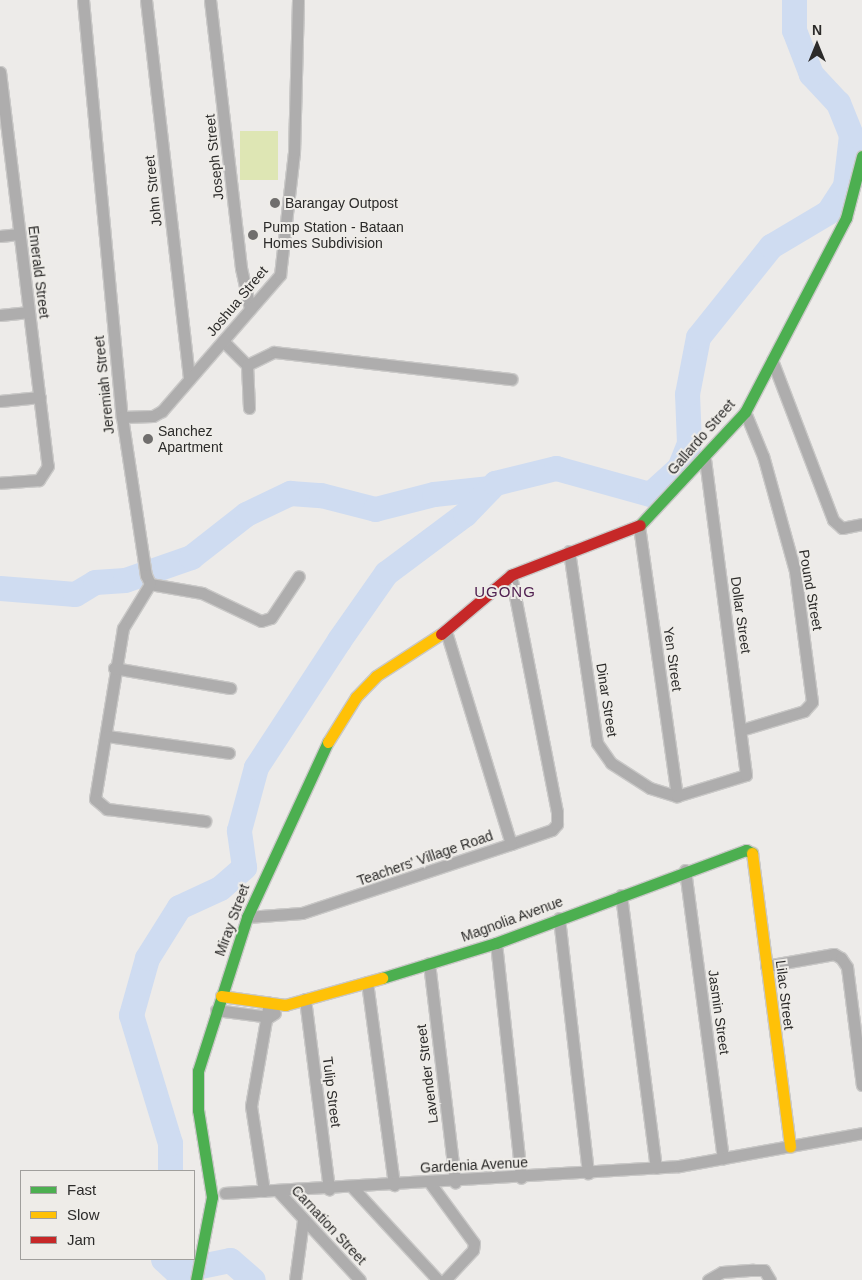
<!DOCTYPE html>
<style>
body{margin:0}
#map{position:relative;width:862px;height:1280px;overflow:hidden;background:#edebe9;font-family:Helvetica,sans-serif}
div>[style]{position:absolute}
.green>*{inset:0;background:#dee6b4;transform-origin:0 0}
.river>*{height:25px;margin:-12.5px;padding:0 12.5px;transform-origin:12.5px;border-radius:12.5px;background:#cfdcf1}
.roads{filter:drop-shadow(1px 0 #c9c8c7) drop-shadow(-1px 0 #c9c8c7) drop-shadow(0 1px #c9c8c7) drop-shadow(0 -1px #c9c8c7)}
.street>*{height:11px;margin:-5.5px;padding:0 5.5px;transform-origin:5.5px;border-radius:5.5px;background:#aeadad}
.fast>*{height:11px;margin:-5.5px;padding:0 5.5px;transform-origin:5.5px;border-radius:5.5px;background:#4caf50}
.slow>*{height:11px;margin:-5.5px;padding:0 5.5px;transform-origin:5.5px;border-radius:5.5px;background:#ffc107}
.jam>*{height:11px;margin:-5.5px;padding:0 5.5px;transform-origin:5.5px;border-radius:5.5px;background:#c62828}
.dots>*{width:14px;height:14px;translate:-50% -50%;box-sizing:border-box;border:2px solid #eeece8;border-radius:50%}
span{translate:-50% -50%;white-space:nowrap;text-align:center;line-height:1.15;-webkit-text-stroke:4px #eeece8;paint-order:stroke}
.street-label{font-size:14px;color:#2c2b2a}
.poi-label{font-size:14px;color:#2c2b2a}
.left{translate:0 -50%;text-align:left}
.neighbourhood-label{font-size:15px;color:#502051;letter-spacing:1px}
.legend{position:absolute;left:20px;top:1170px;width:175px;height:90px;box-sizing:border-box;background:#eeece8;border:1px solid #a09f9c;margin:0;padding:6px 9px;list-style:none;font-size:15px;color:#2c2b2a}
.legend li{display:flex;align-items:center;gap:10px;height:25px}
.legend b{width:25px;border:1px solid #a09f9c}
.north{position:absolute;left:792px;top:20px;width:50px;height:50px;-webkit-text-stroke:4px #eeece8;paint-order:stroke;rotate:0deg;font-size:14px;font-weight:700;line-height:20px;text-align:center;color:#2c2b2a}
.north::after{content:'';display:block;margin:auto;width:18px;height:22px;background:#2c2b2a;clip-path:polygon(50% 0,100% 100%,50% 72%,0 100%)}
</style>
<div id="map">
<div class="green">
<i style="left:240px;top:131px;width:38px;height:49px"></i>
</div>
<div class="river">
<i style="left:0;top:588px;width:75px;rotate:4.6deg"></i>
<i style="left:75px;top:594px;width:23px;rotate:-31deg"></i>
<i style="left:95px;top:582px;width:30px;rotate:-4deg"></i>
<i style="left:125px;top:580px;width:70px;rotate:-19.2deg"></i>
<i style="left:191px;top:557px;width:70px;rotate:-38deg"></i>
<i style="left:246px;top:514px;width:49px;rotate:-25.5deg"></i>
<i style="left:290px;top:493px;width:31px;rotate:4deg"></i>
<i style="left:321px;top:495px;width:56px;rotate:14.5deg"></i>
<i style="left:375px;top:509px;width:61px;rotate:-14.3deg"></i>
<i style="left:434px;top:494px;width:56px;rotate:-6.1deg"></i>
<i style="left:170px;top:1171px;width:28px;rotate:-90deg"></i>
<i style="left:170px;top:1143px;width:134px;rotate:-106.9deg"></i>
<i style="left:131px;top:1015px;width:59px;rotate:-74.3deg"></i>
<i style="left:147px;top:958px;width:60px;rotate:-57.9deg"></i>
<i style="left:179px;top:907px;width:45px;rotate:-24.9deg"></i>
<i style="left:220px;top:888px;width:32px;rotate:-41deg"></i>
<i style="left:244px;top:867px;width:37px;rotate:-98deg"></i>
<i style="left:239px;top:830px;width:65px;rotate:-74.9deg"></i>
<i style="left:256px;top:767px;width:152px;rotate:-56.8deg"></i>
<i style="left:339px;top:640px;width:82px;rotate:-55deg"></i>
<i style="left:386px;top:573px;width:99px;rotate:-36.8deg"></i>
<i style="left:465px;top:514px;width:43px;rotate:-45.9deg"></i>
<i style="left:495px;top:483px;width:63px;rotate:-13.8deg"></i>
<i style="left:556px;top:468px;width:98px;rotate:15.5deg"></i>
<i style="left:650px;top:494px;width:39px;rotate:-42deg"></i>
<i style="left:679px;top:468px;width:27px;rotate:-68deg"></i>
<i style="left:689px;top:443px;width:49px;rotate:-92.3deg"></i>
<i style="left:687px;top:394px;width:58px;rotate:-79.1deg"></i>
<i style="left:698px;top:337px;width:117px;rotate:-51.3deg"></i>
<i style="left:771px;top:246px;width:66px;rotate:-30.8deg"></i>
<i style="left:828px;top:212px;width:31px;rotate:-57deg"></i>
<i style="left:845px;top:186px;width:51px;rotate:-83.3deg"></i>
<i style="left:851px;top:135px;width:35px;rotate:-112deg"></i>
<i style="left:838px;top:103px;width:40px;rotate:-133deg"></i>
<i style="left:811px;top:74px;width:47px;rotate:-111.1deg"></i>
<i style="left:794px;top:30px;width:30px;rotate:-90deg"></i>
<i style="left:163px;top:1259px;width:18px;rotate:43deg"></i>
<i style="left:176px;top:1271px;width:55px;rotate:-11.5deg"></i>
<i style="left:230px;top:1260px;width:30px;rotate:41deg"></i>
</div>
<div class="roads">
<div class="street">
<i style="left:83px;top:0;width:419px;rotate:84.7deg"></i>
<i style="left:122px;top:417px;width:160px;rotate:81.4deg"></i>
<i style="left:146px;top:575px;width:10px;rotate:66deg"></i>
<i style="left:150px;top:584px;width:53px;rotate:9.8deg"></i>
<i style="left:202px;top:593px;width:65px;rotate:25.4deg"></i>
<i style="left:261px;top:621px;width:10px;rotate:-17deg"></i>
<i style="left:271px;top:618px;width:50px;rotate:-56.3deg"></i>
<i style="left:146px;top:0;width:381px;rotate:83.5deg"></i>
<i style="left:210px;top:0;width:270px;rotate:83.4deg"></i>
<i style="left:241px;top:268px;width:42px;rotate:77.6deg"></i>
<i style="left:0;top:72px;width:397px;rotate:83.1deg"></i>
<i style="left:48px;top:466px;width:17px;rotate:123deg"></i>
<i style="left:39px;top:480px;width:39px;rotate:176deg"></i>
<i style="left:0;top:236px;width:19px;rotate:-6deg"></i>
<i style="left:0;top:315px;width:29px;rotate:-6deg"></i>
<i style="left:223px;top:341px;width:34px;rotate:45deg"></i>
<i style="left:247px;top:365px;width:43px;rotate:87.3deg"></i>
<i style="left:772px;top:360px;width:171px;rotate:69.1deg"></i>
<i style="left:833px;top:520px;width:12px;rotate:42deg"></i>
<i style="left:842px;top:528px;width:20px;rotate:-11deg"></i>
<i style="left:247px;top:365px;width:30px;rotate:-26deg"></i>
<i style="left:274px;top:352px;width:239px;rotate:6.5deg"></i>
<i style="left:0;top:401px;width:40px;rotate:-5.7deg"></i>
<i style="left:122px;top:417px;width:31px;rotate:-2deg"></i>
<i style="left:153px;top:416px;width:10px;rotate:-29deg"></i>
<i style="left:162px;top:411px;width:180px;rotate:-49.1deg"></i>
<i style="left:280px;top:275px;width:123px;rotate:-83.5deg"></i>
<i style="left:294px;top:153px;width:153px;rotate:-88.5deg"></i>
<i style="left:639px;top:526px;width:273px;rotate:82deg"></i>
<i style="left:569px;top:551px;width:194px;rotate:81.7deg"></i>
<i style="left:597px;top:743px;width:24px;rotate:55deg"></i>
<i style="left:611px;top:763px;width:46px;rotate:32.7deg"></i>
<i style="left:650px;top:788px;width:28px;rotate:17deg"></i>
<i style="left:677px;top:796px;width:72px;rotate:-16.9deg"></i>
<i style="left:746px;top:775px;width:318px;rotate:-97.4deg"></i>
<i style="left:150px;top:584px;width:52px;rotate:121.5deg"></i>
<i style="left:123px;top:628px;width:173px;rotate:99.3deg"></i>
<i style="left:95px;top:799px;width:16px;rotate:40deg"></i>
<i style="left:107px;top:809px;width:99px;rotate:7deg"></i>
<i style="left:114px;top:668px;width:118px;rotate:9.8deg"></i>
<i style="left:741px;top:730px;width:66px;rotate:-16.8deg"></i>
<i style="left:804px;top:711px;width:12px;rotate:-48deg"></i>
<i style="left:812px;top:702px;width:132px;rotate:-97.4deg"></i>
<i style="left:795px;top:571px;width:119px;rotate:-105.5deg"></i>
<i style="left:763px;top:456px;width:48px;rotate:-112.2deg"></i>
<i style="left:107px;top:736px;width:123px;rotate:7.9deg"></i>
<i style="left:511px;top:844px;width:43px;rotate:-18.9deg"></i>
<i style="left:552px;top:830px;width:8px;rotate:-50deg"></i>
<i style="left:557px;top:824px;width:12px;rotate:-90deg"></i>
<i style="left:557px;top:812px;width:241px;rotate:-101deg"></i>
<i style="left:685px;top:870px;width:291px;rotate:82.5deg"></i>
<i style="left:621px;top:895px;width:275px;rotate:82.7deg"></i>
<i style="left:247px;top:917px;width:55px;rotate:-4.2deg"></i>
<i style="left:302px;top:913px;width:220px;rotate:-18.3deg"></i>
<i style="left:511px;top:844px;width:223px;rotate:-107deg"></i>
<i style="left:559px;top:918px;width:257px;rotate:83.5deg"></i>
<i style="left:496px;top:943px;width:236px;rotate:83.9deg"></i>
<i style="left:429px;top:963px;width:221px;rotate:83.2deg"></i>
<i style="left:766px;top:966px;width:69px;rotate:-10deg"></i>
<i style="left:834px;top:954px;width:8px;rotate:30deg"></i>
<i style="left:841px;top:958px;width:11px;rotate:56deg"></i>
<i style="left:847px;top:967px;width:119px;rotate:82.8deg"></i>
<i style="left:367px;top:982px;width:205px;rotate:82.4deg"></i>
<i style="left:305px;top:999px;width:192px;rotate:82.8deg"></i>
<i style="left:216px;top:1010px;width:53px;rotate:7.5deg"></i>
<i style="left:269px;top:1017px;width:7px;rotate:-34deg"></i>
<i style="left:430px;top:1183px;width:74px;rotate:53.7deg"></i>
<i style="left:474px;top:1243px;width:7px;rotate:98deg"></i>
<i style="left:473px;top:1250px;width:41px;rotate:133deg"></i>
<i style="left:353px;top:1188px;width:125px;rotate:47.3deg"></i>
<i style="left:277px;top:1190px;width:122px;rotate:47.3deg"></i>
<i style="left:264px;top:1191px;width:86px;rotate:-98.7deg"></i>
<i style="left:251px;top:1106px;width:105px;rotate:-80.1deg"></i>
<i style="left:225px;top:1193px;width:455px;rotate:-3.4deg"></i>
<i style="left:679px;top:1166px;width:186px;rotate:-10.2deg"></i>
<i style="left:295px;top:1280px;width:60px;rotate:-82.3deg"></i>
<i style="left:708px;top:1280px;width:16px;rotate:-30deg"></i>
<i style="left:722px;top:1272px;width:31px;rotate:-4deg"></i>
<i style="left:753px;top:1270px;width:11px"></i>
<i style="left:764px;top:1270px;width:12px;rotate:59deg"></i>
</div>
<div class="fast">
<i style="left:640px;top:525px;width:154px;rotate:-47.1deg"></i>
<i style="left:745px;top:412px;width:219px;rotate:-62.5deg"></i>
<i style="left:846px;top:218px;width:64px;rotate:-75.5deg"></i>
<i style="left:382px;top:978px;width:119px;rotate:-17.1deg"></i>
<i style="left:496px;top:943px;width:267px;rotate:-20.4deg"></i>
<i style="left:746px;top:850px;width:7px;rotate:27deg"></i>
<i style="left:196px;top:1280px;width:85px;rotate:-79.1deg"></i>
<i style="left:212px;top:1197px;width:88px;rotate:-99.1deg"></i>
<i style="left:198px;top:1110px;width:39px;rotate:-90deg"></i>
<i style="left:198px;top:1071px;width:162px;rotate:-72.3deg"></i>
<i style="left:247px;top:917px;width:193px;rotate:-65.2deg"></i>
</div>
<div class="slow">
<i style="left:328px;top:742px;width:53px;rotate:-58.1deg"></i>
<i style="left:356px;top:697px;width:29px;rotate:-46deg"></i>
<i style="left:376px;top:676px;width:77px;rotate:-32.9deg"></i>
<i style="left:752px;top:853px;width:296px;rotate:82.6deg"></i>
<i style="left:221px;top:996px;width:65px;rotate:8deg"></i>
<i style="left:285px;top:1005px;width:101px;rotate:-15.6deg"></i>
</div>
<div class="jam">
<i style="left:441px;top:634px;width:92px;rotate:-40.1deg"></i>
<i style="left:511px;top:575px;width:138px;rotate:-21.2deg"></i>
</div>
</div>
<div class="dots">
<i style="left:275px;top:203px;background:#706e6d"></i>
<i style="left:253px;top:235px;background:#706e6d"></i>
<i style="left:148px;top:439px;background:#706e6d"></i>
</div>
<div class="street-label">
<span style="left:214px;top:157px;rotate:-96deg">Joseph Street</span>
<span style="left:153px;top:191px;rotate:-96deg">John Street</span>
<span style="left:39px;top:272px;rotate:83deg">Emerald Street</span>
<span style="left:237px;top:301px;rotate:-50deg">Joshua Street</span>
<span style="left:104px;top:385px;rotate:-96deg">Jeremiah Street</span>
<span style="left:701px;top:437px;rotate:-49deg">Gallardo Street</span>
<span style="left:811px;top:590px;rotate:80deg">Pound Street</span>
<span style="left:741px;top:615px;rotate:82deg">Dollar Street</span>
<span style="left:673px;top:659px;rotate:82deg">Yen Street</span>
<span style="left:607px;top:700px;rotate:81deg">Dinar Street</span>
<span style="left:425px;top:858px;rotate:-19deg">Teachers' Village Road</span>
<span style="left:512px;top:919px;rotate:-20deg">Magnolia Avenue</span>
<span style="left:232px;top:920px;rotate:-70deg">Miray Street</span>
<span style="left:785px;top:995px;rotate:83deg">Lilac Street</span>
<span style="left:719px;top:1012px;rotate:82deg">Jasmin Street</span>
<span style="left:427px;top:1074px;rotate:-97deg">Lavender Street</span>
<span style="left:332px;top:1092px;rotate:83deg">Tulip Street</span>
<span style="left:474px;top:1165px;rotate:-3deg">Gardenia Avenue</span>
<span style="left:329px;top:1225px;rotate:47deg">Carnation Street</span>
</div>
<div class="poi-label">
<span class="left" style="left:285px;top:203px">Barangay Outpost</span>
<span class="left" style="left:263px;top:235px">Pump Station - Bataan<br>Homes Subdivision</span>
<span class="left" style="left:158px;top:439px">Sanchez<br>Apartment</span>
</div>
<div class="neighbourhood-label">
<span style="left:505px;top:592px">UGONG</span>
</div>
<ul class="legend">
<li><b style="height:6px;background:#4caf50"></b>Fast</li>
<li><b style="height:6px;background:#ffc107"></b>Slow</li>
<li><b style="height:6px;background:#c62828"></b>Jam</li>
</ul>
<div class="north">N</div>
</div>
